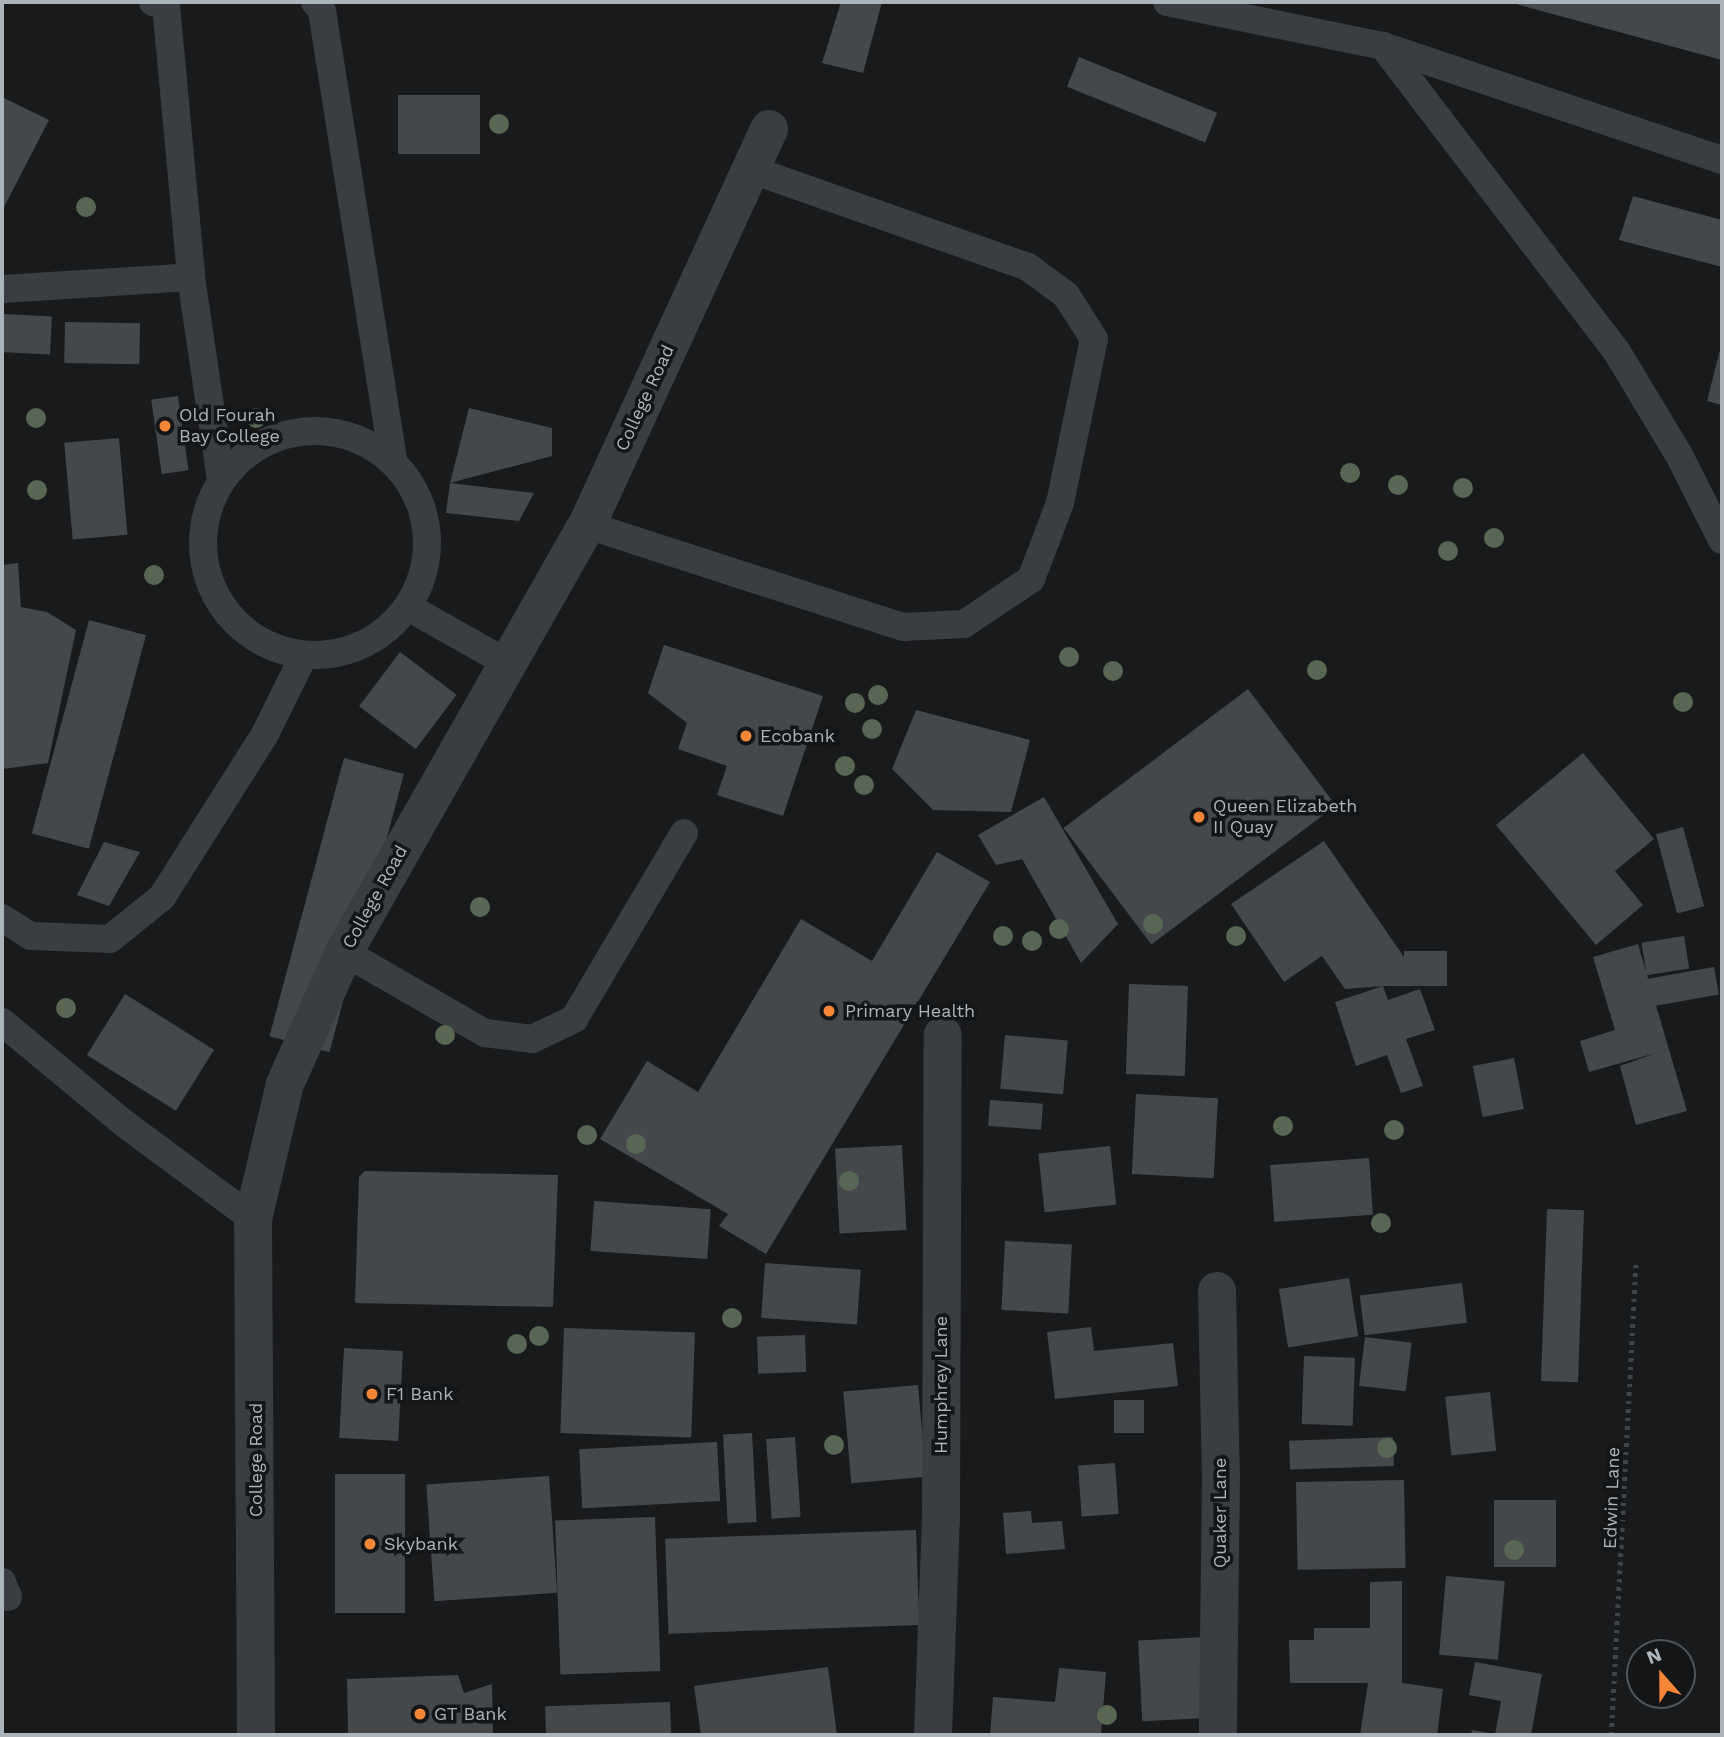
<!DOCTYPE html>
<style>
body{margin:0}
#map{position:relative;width:1724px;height:1737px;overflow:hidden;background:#191a1b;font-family:"Work Sans",sans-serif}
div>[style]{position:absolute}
.building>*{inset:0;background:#45484b;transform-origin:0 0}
.path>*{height:4.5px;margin-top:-2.25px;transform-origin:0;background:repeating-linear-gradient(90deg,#404448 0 3.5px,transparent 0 8.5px)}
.service>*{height:28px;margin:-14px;padding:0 14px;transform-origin:14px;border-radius:14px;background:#3a3d41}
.service>.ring{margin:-14px;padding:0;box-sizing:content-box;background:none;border:28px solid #3a3d41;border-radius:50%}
.minor>*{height:38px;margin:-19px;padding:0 19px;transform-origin:19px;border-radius:19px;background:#3a3d41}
.trees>*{width:20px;height:20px;margin:-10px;border-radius:50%;background:#576754}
.dots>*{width:19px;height:19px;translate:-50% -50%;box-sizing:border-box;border:4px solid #141517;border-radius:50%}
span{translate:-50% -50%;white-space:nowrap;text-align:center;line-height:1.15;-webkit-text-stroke:7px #141517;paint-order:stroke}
.street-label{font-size:18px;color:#abb4bb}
.poi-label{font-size:18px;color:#abb4bb}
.left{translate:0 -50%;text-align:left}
.frame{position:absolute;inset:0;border:4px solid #abb4bb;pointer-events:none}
.north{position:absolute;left:1626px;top:1639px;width:70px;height:70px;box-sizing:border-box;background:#141517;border:2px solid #505559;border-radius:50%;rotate:339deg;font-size:19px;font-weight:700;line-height:28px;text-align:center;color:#abb4bb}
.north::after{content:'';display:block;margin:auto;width:24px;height:32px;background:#f58638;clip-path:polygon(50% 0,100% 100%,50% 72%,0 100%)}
</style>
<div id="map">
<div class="building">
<i style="clip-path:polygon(841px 2px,882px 2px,863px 73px,822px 63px)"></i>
<i style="clip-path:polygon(1512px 2px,1722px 2px,1722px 60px,1512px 3px)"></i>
<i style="left:1079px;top:57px;width:149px;height:32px;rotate:22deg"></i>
<i style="left:480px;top:95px;width:59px;height:82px;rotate:90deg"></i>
<i style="clip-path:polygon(2px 97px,49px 120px,2px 211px)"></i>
<i style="clip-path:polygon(1633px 196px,1722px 220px,1722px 267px,1619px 240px)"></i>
<i style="left:2px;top:314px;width:50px;height:38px;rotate:3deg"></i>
<i style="left:65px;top:322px;width:75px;height:41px;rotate:1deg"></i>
<i style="clip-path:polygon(1721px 346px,1722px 346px,1722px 405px,1707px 401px)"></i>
<i style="left:178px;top:396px;width:75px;height:27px;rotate:82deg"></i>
<i style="clip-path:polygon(469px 408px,552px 428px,552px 456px,450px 483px)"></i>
<i style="left:119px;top:438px;width:97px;height:55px;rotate:85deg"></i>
<i style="clip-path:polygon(450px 483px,534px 493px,519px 521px,446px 513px)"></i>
<i style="clip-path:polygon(18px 563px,21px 607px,47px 612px,76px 630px,48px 763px,2px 769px,2px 565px)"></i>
<i style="left:89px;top:620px;width:59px;height:221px;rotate:15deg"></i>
<i style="clip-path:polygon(664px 645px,823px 696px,783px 816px,717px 795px,727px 766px,678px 749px,687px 723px,648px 693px)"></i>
<i style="left:400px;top:652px;width:71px;height:68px;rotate:37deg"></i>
<i style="left:1248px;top:689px;width:146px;height:231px;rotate:53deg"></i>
<i style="clip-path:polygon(916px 710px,1030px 740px,1011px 812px,933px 810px,892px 769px)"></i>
<i style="clip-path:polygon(1583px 753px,1654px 839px,1615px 871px,1643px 905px,1596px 945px,1496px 825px)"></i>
<i style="left:344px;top:758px;width:62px;height:288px;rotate:15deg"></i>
<i style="clip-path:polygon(1044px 797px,1118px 924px,1081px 963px,1022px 859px,996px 865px,978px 835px)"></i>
<i style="left:1683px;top:827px;width:82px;height:28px;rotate:75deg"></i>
<i style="clip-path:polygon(1324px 841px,1404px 957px,1404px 951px,1447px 951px,1447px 986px,1383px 986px,1388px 1000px,1420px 989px,1435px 1030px,1406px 1039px,1423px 1086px,1401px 1093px,1387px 1055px,1356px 1066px,1335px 1002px,1383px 986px,1345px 989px,1322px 956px,1284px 982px,1231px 904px)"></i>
<i style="clip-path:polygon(104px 842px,140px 852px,109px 906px,77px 895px)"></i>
<i style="clip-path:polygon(937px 852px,990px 882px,766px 1254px,719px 1226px,728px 1214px,600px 1139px,647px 1061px,698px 1092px,801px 919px,872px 961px)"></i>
<i style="left:1684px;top:936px;width:33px;height:43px;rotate:81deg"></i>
<i style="clip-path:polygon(1638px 944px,1687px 1111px,1636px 1125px,1620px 1066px,1656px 1053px,1589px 1072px,1580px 1041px,1615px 1030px,1593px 957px)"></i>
<i style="left:1714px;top:967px;width:28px;height:67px;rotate:80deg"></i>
<i style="left:1129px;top:984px;width:59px;height:90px;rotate:2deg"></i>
<i style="left:125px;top:994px;width:105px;height:72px;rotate:32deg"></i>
<i style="left:1005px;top:1035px;width:63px;height:54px;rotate:5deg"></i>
<i style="left:1514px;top:1058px;width:52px;height:42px;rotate:79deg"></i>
<i style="left:1136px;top:1094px;width:82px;height:80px;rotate:3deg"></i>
<i style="left:990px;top:1100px;width:53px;height:26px;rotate:4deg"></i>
<i style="left:902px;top:1145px;width:85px;height:67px;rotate:87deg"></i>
<i style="left:1110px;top:1146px;width:59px;height:72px;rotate:84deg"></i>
<i style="left:1369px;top:1158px;width:57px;height:99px;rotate:86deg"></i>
<i style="clip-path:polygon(365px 1171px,558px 1175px,553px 1307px,355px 1303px,359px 1177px)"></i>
<i style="left:594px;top:1201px;width:117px;height:50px;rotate:4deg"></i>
<i style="left:1547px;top:1209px;width:37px;height:172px;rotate:2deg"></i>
<i style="left:1005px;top:1241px;width:67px;height:69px;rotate:3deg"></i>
<i style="left:765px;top:1263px;width:96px;height:55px;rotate:4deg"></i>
<i style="left:1349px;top:1278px;width:59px;height:71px;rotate:81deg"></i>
<i style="left:1462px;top:1283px;width:40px;height:103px;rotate:83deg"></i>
<i style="clip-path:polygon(1091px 1327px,1094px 1351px,1173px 1343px,1178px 1386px,1055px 1399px,1047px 1332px)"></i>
<i style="left:564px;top:1328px;width:131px;height:105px;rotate:2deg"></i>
<i style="left:805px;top:1335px;width:37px;height:48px;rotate:88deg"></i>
<i style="left:1365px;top:1337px;width:47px;height:49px;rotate:7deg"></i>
<i style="left:344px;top:1348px;width:59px;height:90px;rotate:3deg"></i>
<i style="left:1304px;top:1356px;width:51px;height:68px;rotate:2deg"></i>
<i style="left:918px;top:1385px;width:92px;height:75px;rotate:85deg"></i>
<i style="left:1490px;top:1392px;width:59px;height:45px;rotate:84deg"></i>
<i style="left:1114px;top:1400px;width:30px;height:33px"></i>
<i style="left:752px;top:1433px;width:89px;height:29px;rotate:87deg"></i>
<i style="left:795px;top:1437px;width:80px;height:29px;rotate:86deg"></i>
<i style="left:1393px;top:1437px;width:29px;height:104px;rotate:88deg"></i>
<i style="left:717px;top:1442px;width:59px;height:138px;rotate:87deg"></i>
<i style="left:1115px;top:1463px;width:51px;height:37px;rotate:86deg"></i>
<i style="left:405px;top:1474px;width:139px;height:70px;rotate:90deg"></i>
<i style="left:549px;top:1476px;width:117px;height:123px;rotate:86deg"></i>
<i style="left:1404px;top:1480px;width:88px;height:108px;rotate:89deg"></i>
<i style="left:1494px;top:1500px;width:62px;height:67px"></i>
<i style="clip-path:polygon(1031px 1511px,1032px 1523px,1062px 1521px,1065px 1549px,1006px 1554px,1003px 1513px)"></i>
<i style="left:655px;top:1517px;width:154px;height:100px;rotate:88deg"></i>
<i style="left:916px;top:1530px;width:95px;height:251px;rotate:88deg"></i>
<i style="left:1446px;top:1576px;width:59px;height:79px;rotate:5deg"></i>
<i style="clip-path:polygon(1402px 1581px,1402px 1683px,1443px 1689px,1437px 1735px,1360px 1735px,1368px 1683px,1290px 1683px,1289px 1640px,1314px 1640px,1314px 1628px,1370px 1628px,1370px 1582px)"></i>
<i style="left:1204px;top:1637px;width:81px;height:66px;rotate:87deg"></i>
<i style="clip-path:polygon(1475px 1662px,1542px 1674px,1531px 1735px,1495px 1735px,1501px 1701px,1469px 1695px)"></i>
<i style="clip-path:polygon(828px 1667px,837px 1735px,701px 1735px,694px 1686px)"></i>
<i style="clip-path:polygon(1059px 1668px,1106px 1672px,1101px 1735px,990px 1735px,993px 1697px,1055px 1702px)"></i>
<i style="clip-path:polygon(458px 1675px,464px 1693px,492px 1684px,493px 1735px,348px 1735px,347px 1679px)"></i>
<i style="left:670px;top:1702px;width:33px;height:125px;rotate:88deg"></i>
<i style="clip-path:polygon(1472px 1730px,1495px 1734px,1495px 1735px,1471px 1735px)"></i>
</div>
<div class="path">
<i style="left:1611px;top:1735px;width:475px;rotate:-87deg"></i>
</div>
<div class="service">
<i style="left:153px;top:2px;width:13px;rotate:13deg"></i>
<i style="left:166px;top:5px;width:273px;rotate:84.7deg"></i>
<i style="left:191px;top:277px;width:206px;rotate:81.6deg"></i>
<i style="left:315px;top:2px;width:11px;rotate:52deg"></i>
<i style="left:322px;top:11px;width:456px;rotate:81deg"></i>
<i style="left:1167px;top:2px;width:220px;rotate:11.5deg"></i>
<i style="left:1383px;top:46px;width:358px;rotate:18.6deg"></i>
<i style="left:1383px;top:46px;width:385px;rotate:52.6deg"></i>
<i style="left:1617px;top:352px;width:122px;rotate:59deg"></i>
<i style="left:1680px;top:457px;width:93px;rotate:63.2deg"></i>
<i style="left:2px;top:289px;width:189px;rotate:-3.6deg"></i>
<i class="ring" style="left:203px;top:431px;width:196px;height:196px"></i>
<i style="left:587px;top:525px;width:332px;rotate:17.9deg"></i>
<i style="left:903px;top:627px;width:61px;rotate:-2.8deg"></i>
<i style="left:964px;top:624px;width:81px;rotate:-33.9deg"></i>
<i style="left:1031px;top:579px;width:81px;rotate:-69.1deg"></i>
<i style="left:1060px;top:503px;width:167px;rotate:-78.3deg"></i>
<i style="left:1094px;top:339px;width:52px;rotate:-122.5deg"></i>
<i style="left:1066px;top:295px;width:47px;rotate:-143.6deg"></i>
<i style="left:1028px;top:267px;width:295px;rotate:-160.6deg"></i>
<i style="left:408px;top:607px;width:114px;rotate:29.5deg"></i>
<i style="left:2px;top:918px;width:34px;rotate:32deg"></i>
<i style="left:31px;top:936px;width:79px;rotate:2.2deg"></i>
<i style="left:110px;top:939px;width:67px;rotate:-38.9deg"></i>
<i style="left:162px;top:897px;width:193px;rotate:-57.7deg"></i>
<i style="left:265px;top:734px;width:88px;rotate:-63.7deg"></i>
<i style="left:344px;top:952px;width:163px;rotate:29.9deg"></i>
<i style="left:485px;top:1033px;width:47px;rotate:7.3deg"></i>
<i style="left:532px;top:1039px;width:47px;rotate:-25.5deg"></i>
<i style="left:574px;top:1019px;width:216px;rotate:-59.4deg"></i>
<i style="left:2px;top:1022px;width:160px;rotate:39.7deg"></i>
<i style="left:125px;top:1124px;width:159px;rotate:36.6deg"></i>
<i style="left:2px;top:1582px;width:16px;rotate:68deg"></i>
</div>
<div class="minor">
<i style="left:1217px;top:1291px;width:185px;rotate:88.8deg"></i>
<i style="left:1221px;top:1476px;width:259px;rotate:90.7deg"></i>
<i style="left:256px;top:1735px;width:516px;rotate:-90.33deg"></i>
<i style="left:253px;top:1219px;width:139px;rotate:-76.7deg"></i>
<i style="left:285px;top:1084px;width:145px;rotate:-65.9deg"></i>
<i style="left:344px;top:952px;width:491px;rotate:-60.4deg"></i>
<i style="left:587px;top:525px;width:436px;rotate:-65.3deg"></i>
<i style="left:933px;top:1735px;width:217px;rotate:-87.9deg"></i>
<i style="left:941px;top:1518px;width:483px;rotate:-89.8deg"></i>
</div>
<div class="trees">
<i style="left:499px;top:124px"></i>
<i style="left:86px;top:207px"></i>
<i style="left:36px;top:418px"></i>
<i style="left:256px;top:418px"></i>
<i style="left:1350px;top:473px"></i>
<i style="left:1398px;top:485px"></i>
<i style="left:1463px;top:488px"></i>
<i style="left:37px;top:490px"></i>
<i style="left:1494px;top:538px"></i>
<i style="left:1448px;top:551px"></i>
<i style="left:154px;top:575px"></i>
<i style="left:1069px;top:657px"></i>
<i style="left:1317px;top:670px"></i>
<i style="left:1113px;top:671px"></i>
<i style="left:878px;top:695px"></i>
<i style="left:1683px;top:702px"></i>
<i style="left:855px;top:703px"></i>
<i style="left:872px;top:729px"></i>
<i style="left:845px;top:766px"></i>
<i style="left:864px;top:785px"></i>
<i style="left:480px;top:907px"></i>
<i style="left:1153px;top:924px"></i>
<i style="left:1059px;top:929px"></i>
<i style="left:1003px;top:936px"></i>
<i style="left:1236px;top:936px"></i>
<i style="left:1032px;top:941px"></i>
<i style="left:66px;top:1008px"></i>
<i style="left:445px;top:1035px"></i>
<i style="left:1283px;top:1126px"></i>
<i style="left:1394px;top:1130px"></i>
<i style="left:587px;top:1135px"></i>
<i style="left:636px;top:1144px"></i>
<i style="left:849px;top:1181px"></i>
<i style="left:1381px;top:1223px"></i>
<i style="left:732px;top:1318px"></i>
<i style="left:539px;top:1336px"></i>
<i style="left:517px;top:1344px"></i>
<i style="left:834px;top:1445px"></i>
<i style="left:1387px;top:1448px"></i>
<i style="left:1514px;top:1550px"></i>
<i style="left:1107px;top:1715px"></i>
</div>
<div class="dots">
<i style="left:165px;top:426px;background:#f58638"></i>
<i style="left:746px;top:736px;background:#f58638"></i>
<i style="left:1199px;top:817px;background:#f58638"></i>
<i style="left:829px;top:1011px;background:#f58638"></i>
<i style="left:372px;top:1394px;background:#f58638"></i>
<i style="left:370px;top:1544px;background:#f58638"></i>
<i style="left:420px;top:1714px;background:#f58638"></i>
</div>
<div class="street-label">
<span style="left:645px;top:398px;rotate:-65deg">College Road</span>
<span style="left:375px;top:897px;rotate:-61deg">College Road</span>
<span style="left:941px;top:1385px;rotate:-90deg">Humphrey Lane</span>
<span style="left:256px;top:1460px;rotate:-90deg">College Road</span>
<span style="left:1612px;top:1498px;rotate:-88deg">Edwin Lane</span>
<span style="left:1220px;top:1513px;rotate:-90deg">Quaker Lane</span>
</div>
<div class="poi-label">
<span class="left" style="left:179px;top:426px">Old Fourah<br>Bay College</span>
<span class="left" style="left:760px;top:736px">Ecobank</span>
<span class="left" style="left:1213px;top:817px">Queen Elizabeth<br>II Quay</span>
<span class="left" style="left:845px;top:1011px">Primary Health</span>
<span class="left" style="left:386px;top:1394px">F1 Bank</span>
<span class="left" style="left:384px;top:1544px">Skybank</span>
<span class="left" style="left:434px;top:1714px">GT Bank</span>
</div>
<div class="frame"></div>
<div class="north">N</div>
</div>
